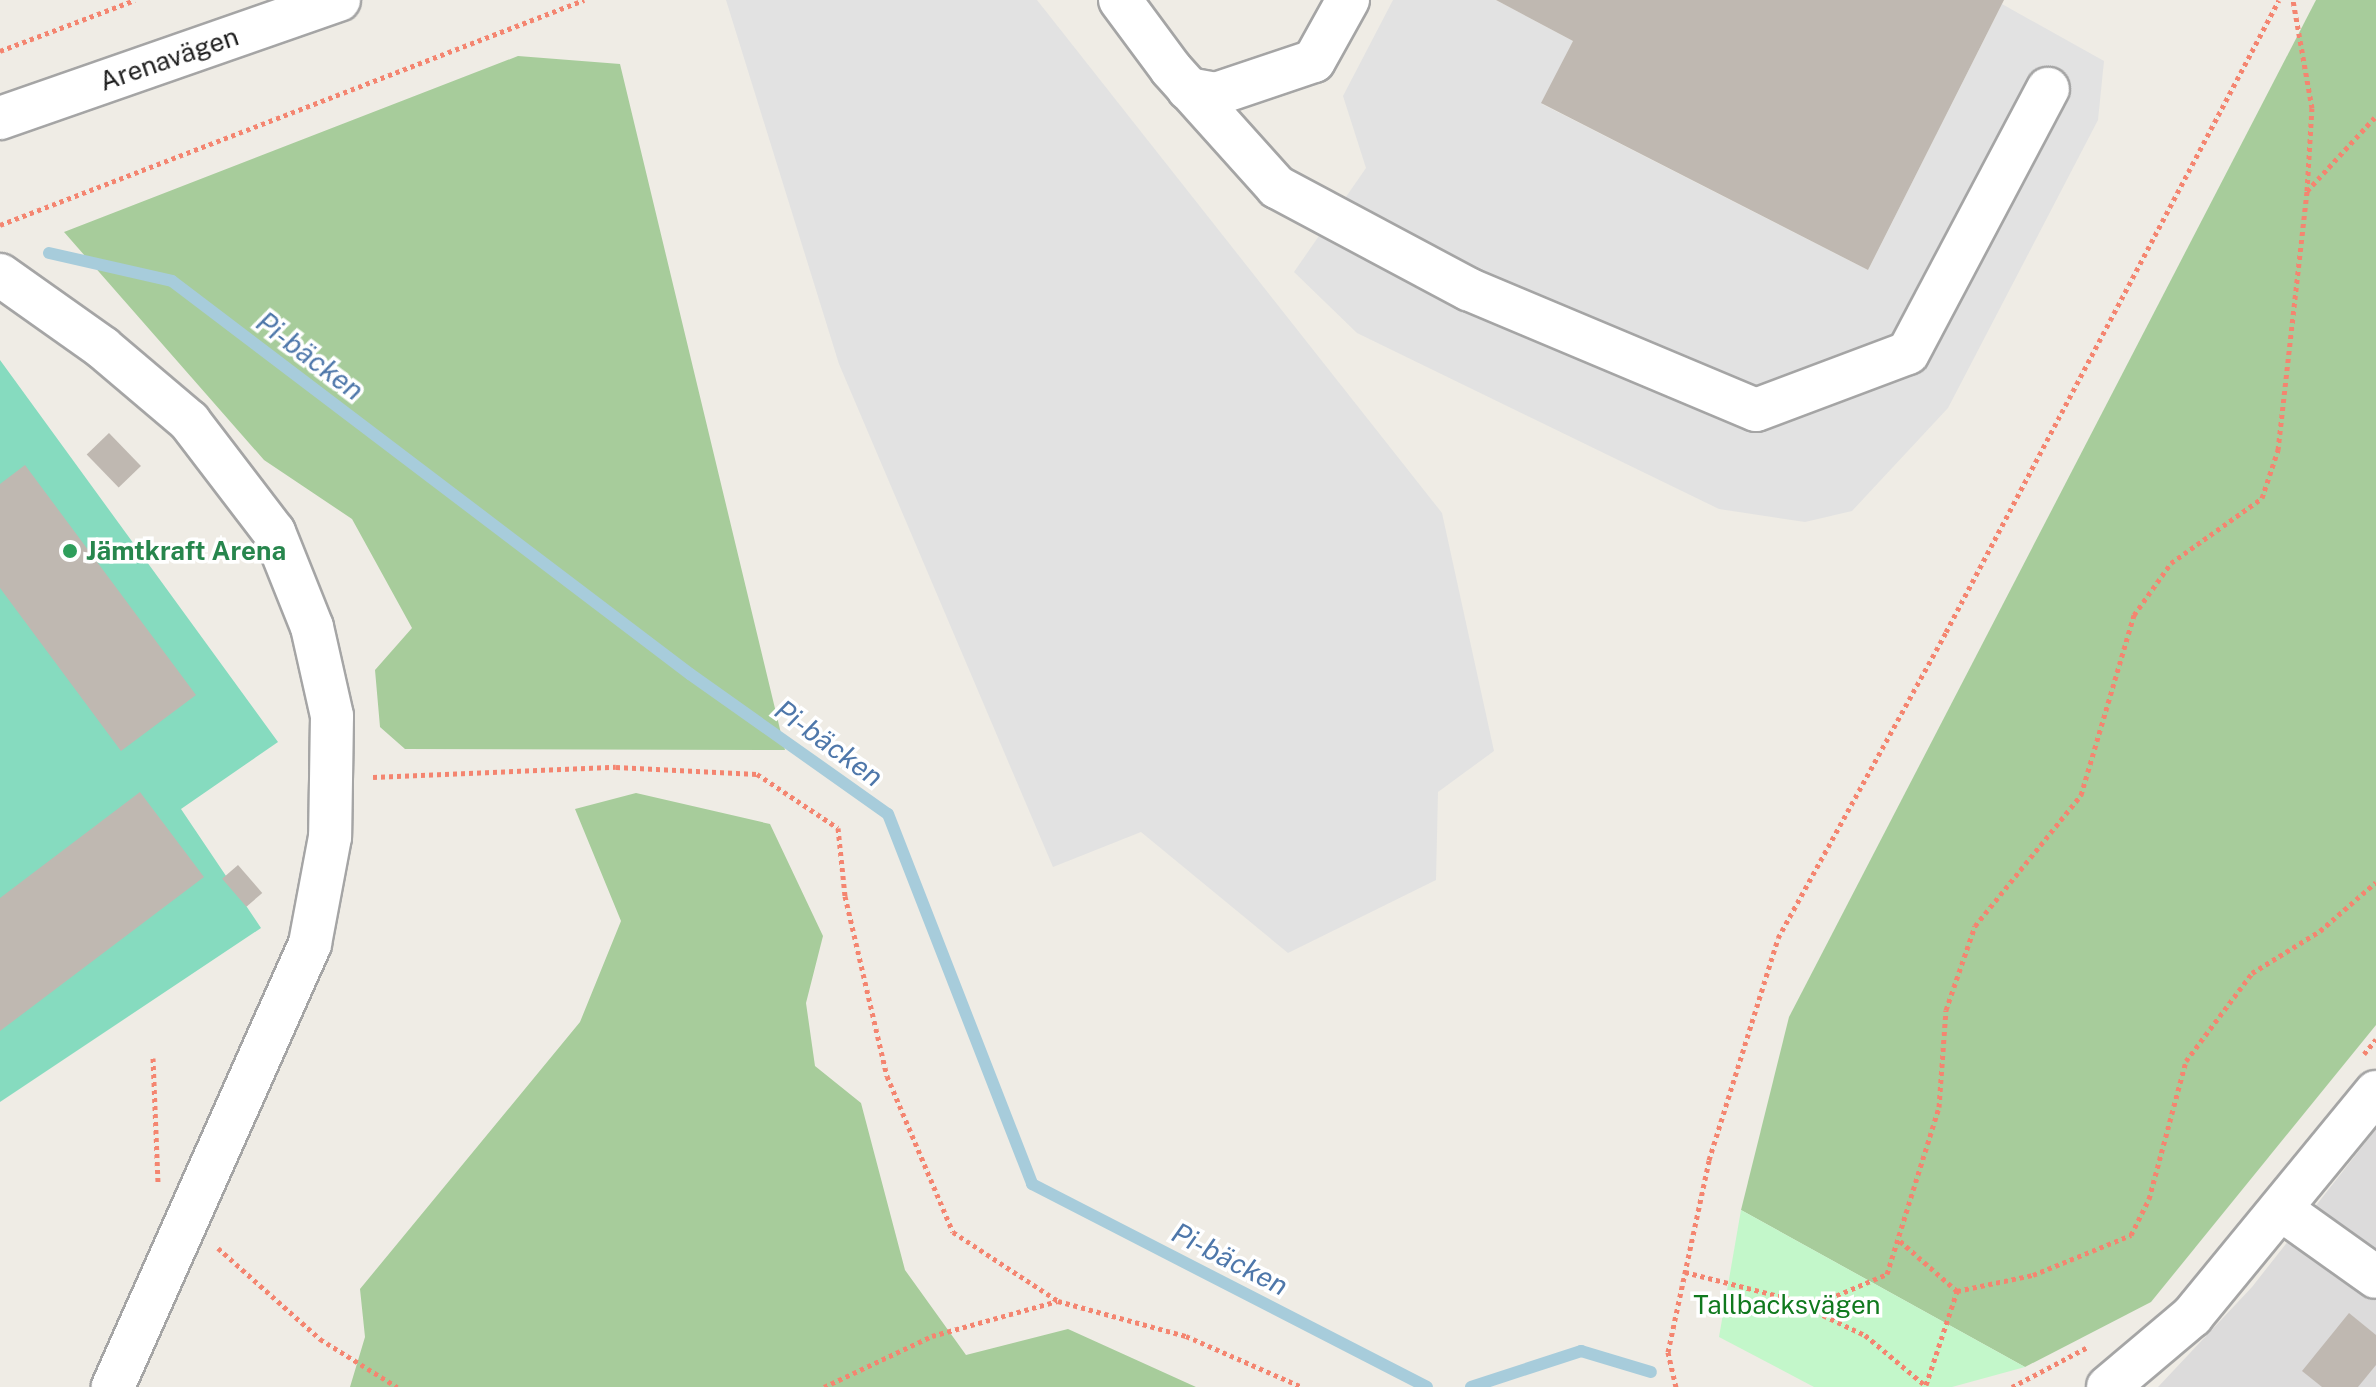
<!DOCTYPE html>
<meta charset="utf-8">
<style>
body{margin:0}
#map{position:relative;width:2376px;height:1387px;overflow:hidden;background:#efece5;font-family:"Public Sans",sans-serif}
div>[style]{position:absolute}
.residential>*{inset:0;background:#dcdbdb}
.forest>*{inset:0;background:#a7cc9b}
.park>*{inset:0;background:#c3f7ca}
.pitch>*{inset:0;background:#86dbbf}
.parking>*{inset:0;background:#e2e2e2}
.stream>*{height:12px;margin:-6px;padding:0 6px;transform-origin:6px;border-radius:6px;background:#a7ccdb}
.building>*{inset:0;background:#bfb8b1;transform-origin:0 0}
.path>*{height:5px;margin-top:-2.5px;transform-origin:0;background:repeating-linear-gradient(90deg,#f48570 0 4px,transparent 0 8px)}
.roads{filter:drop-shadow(2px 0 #a5a5a5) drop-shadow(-2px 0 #a5a5a5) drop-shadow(0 2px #a5a5a5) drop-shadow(0 -2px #a5a5a5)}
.minor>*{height:42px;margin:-21px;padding:0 21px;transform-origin:21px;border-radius:21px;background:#fff}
.dots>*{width:22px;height:22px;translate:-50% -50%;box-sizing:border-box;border:4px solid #fff;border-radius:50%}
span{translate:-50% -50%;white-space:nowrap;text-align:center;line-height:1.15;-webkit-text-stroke:7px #fff;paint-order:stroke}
.street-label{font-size:26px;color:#1e1e1e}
.leisure-label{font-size:26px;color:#27864d;font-weight:700}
.left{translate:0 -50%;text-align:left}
.park-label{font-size:26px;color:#10791e}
.water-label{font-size:28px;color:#4e77aa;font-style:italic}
</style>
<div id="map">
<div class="residential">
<i style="clip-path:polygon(2376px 1129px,2376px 1387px,2158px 1387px,2252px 1287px)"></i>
</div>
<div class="forest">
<i style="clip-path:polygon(2316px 0,2376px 0,2376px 1025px,2151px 1302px,2025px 1367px,1741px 1210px,1789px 1017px)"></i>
<i style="clip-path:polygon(518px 56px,620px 64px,785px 750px,405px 749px,380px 727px,375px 670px,412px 628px,352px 519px,264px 460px,64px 232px)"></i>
<i style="clip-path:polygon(636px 793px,770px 824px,823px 936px,806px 1003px,815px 1066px,861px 1103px,905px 1270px,966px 1355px,1068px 1329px,1196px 1387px,350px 1387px,365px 1337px,360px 1289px,580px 1022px,621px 921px,575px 809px)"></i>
</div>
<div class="park">
<i style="clip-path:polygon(1741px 1210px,2025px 1367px,1952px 1387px,1814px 1387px,1719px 1337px)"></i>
</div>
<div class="pitch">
<i style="clip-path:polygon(0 360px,278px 742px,181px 809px,261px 928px,0 1102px)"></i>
</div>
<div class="parking">
<i style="clip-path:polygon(726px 0,1037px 0,1442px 513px,1494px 751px,1438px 792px,1436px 880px,1288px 953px,1141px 832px,1053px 867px,839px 364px)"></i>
<i style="clip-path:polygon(1393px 0,1496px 0,1573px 41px,1542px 104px,1868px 270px,2002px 4px,2104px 61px,2098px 120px,1948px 408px,1852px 511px,1805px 522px,1719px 509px,1357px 333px,1294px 272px,1366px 168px,1343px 96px)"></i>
</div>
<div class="stream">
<i style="left:49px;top:253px;width:126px;rotate:12.8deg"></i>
<i style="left:172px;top:281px;width:650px;rotate:37.19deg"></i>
<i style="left:690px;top:674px;width:242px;rotate:35.3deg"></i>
<i style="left:888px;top:814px;width:397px;rotate:68.7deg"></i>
<i style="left:1032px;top:1184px;width:444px;rotate:27.2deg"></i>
<i style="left:1471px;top:1387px;width:116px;rotate:-18.1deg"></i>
<i style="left:1581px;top:1351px;width:73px;rotate:16.7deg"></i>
</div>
<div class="building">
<i style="clip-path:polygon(1496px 0,2004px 0,1868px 270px,1541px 103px,1573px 41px)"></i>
<i style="left:109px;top:433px;width:46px;height:31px;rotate:46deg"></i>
<i style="clip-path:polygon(25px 465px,196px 695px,121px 751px,0 588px,0 484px)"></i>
<i style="clip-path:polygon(140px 792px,204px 877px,0 1031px,0 898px)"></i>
<i style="left:238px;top:865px;width:37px;height:21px;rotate:49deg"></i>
<i style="clip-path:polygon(2349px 1313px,2376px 1335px,2376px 1365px,2358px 1387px,2322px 1387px,2302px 1371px)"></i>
</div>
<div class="path">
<i style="left:0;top:51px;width:144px;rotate:-20.7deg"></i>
<i style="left:2307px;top:191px;width:102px;rotate:-47.4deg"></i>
<i style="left:0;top:225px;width:626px;rotate:-21.07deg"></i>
<i style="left:373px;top:777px;width:243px;rotate:-2.4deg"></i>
<i style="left:616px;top:767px;width:141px;rotate:2.8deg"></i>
<i style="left:757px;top:774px;width:97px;rotate:33.7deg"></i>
<i style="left:838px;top:828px;width:68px;rotate:84.1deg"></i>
<i style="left:845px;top:896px;width:185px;rotate:76.9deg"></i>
<i style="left:887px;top:1076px;width:169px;rotate:67.1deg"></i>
<i style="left:953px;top:1232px;width:126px;rotate:33.3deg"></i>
<i style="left:1058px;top:1301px;width:133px;rotate:15.3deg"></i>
<i style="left:1186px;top:1336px;width:127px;rotate:23.7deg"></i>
<i style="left:2364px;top:1054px;width:19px;rotate:-51deg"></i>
<i style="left:153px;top:1058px;width:124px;rotate:87.7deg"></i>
<i style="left:1900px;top:1241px;width:76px;rotate:41.3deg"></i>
<i style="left:218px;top:1248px;width:137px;rotate:41.7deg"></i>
<i style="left:320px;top:1339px;width:91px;rotate:31.9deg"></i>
<i style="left:1685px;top:1272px;width:105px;rotate:14.3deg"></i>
<i style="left:1787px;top:1298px;width:86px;rotate:25.4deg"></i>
<i style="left:1865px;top:1335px;width:80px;rotate:39.9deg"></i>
<i style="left:1807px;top:1308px;width:87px;rotate:-23deg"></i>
<i style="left:1887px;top:1274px;width:175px;rotate:-72.7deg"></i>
<i style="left:1939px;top:1107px;width:97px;rotate:-85.9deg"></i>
<i style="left:1946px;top:1010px;width:89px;rotate:-71deg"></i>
<i style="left:1975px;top:926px;width:169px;rotate:-51deg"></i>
<i style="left:2081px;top:795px;width:188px;rotate:-73.6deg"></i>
<i style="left:2134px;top:615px;width:64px;rotate:-54.6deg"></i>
<i style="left:2171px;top:563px;width:112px;rotate:-35.5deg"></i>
<i style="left:2262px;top:498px;width:51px;rotate:-71.6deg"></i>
<i style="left:2278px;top:450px;width:261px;rotate:-83.6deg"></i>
<i style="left:2307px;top:191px;width:83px;rotate:-86.6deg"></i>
<i style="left:2312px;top:108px;width:110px;rotate:-100deg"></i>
<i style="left:1926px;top:1385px;width:99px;rotate:-71.7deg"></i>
<i style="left:1957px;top:1291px;width:78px;rotate:-11.9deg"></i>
<i style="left:2033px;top:1275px;width:106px;rotate:-22.2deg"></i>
<i style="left:2131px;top:1235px;width:40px;rotate:-63.4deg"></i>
<i style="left:2149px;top:1199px;width:143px;rotate:-75deg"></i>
<i style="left:2186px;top:1061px;width:110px;rotate:-53.1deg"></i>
<i style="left:2252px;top:973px;width:80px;rotate:-31.7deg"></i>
<i style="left:2320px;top:931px;width:74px;rotate:-41.2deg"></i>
<i style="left:824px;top:1387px;width:119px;rotate:-25.3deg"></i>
<i style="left:932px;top:1336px;width:130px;rotate:-15.6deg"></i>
<i style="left:1676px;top:1387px;width:36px;rotate:-103deg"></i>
<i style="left:1668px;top:1352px;width:196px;rotate:-77.9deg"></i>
<i style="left:1709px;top:1160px;width:232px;rotate:-72.7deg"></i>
<i style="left:1778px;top:938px;width:349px;rotate:-61.2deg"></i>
<i style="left:1946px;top:632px;width:714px;rotate:-62.22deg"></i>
<i style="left:2012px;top:1387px;width:84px;rotate:-27.8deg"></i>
</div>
<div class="roads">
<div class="minor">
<i style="left:1120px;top:0;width:86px;rotate:53.5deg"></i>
<i style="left:1171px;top:69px;width:159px;rotate:48.1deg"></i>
<i style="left:1277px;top:187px;width:217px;rotate:28.1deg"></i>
<i style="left:1468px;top:289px;width:312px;rotate:22.8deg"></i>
<i style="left:1756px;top:410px;width:162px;rotate:-20.6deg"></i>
<i style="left:1908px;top:353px;width:299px;rotate:-62.1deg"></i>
<i style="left:1188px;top:89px;width:28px;rotate:10deg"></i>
<i style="left:1216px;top:94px;width:103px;rotate:-18.6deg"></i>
<i style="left:1314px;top:61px;width:70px;rotate:-60.9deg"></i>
<i style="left:0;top:118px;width:359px;rotate:-19.2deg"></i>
<i style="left:0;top:275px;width:126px;rotate:35.3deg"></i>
<i style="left:103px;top:348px;width:113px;rotate:40.3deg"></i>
<i style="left:189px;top:421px;width:140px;rotate:52.6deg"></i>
<i style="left:274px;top:532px;width:102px;rotate:68.2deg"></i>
<i style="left:312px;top:627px;width:91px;rotate:77.3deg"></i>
<i style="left:332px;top:716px;width:121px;rotate:90.9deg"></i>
<i style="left:330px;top:837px;width:109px;rotate:100.6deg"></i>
<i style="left:310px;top:944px;width:485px;rotate:114deg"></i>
<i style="left:2282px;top:1210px;width:115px;rotate:35.5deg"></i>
<i style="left:2108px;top:1387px;width:110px;rotate:-40.2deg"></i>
<i style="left:2192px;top:1316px;width:290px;rotate:-50.6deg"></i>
</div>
</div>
<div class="dots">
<i style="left:70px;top:551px;background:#2e9e5b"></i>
</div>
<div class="street-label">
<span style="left:169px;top:59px;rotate:-19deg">Arenavägen</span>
</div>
<div class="leisure-label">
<span class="left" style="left:86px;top:551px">Jämtkraft Arena</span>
</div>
<div class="park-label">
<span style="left:1787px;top:1305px">Tallbacksvägen</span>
</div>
<div class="water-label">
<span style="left:310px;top:356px;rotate:37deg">Pi-bäcken</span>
<span style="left:829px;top:743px;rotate:36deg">Pi-bäcken</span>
<span style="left:1230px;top:1259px;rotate:27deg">Pi-bäcken</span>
</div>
</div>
